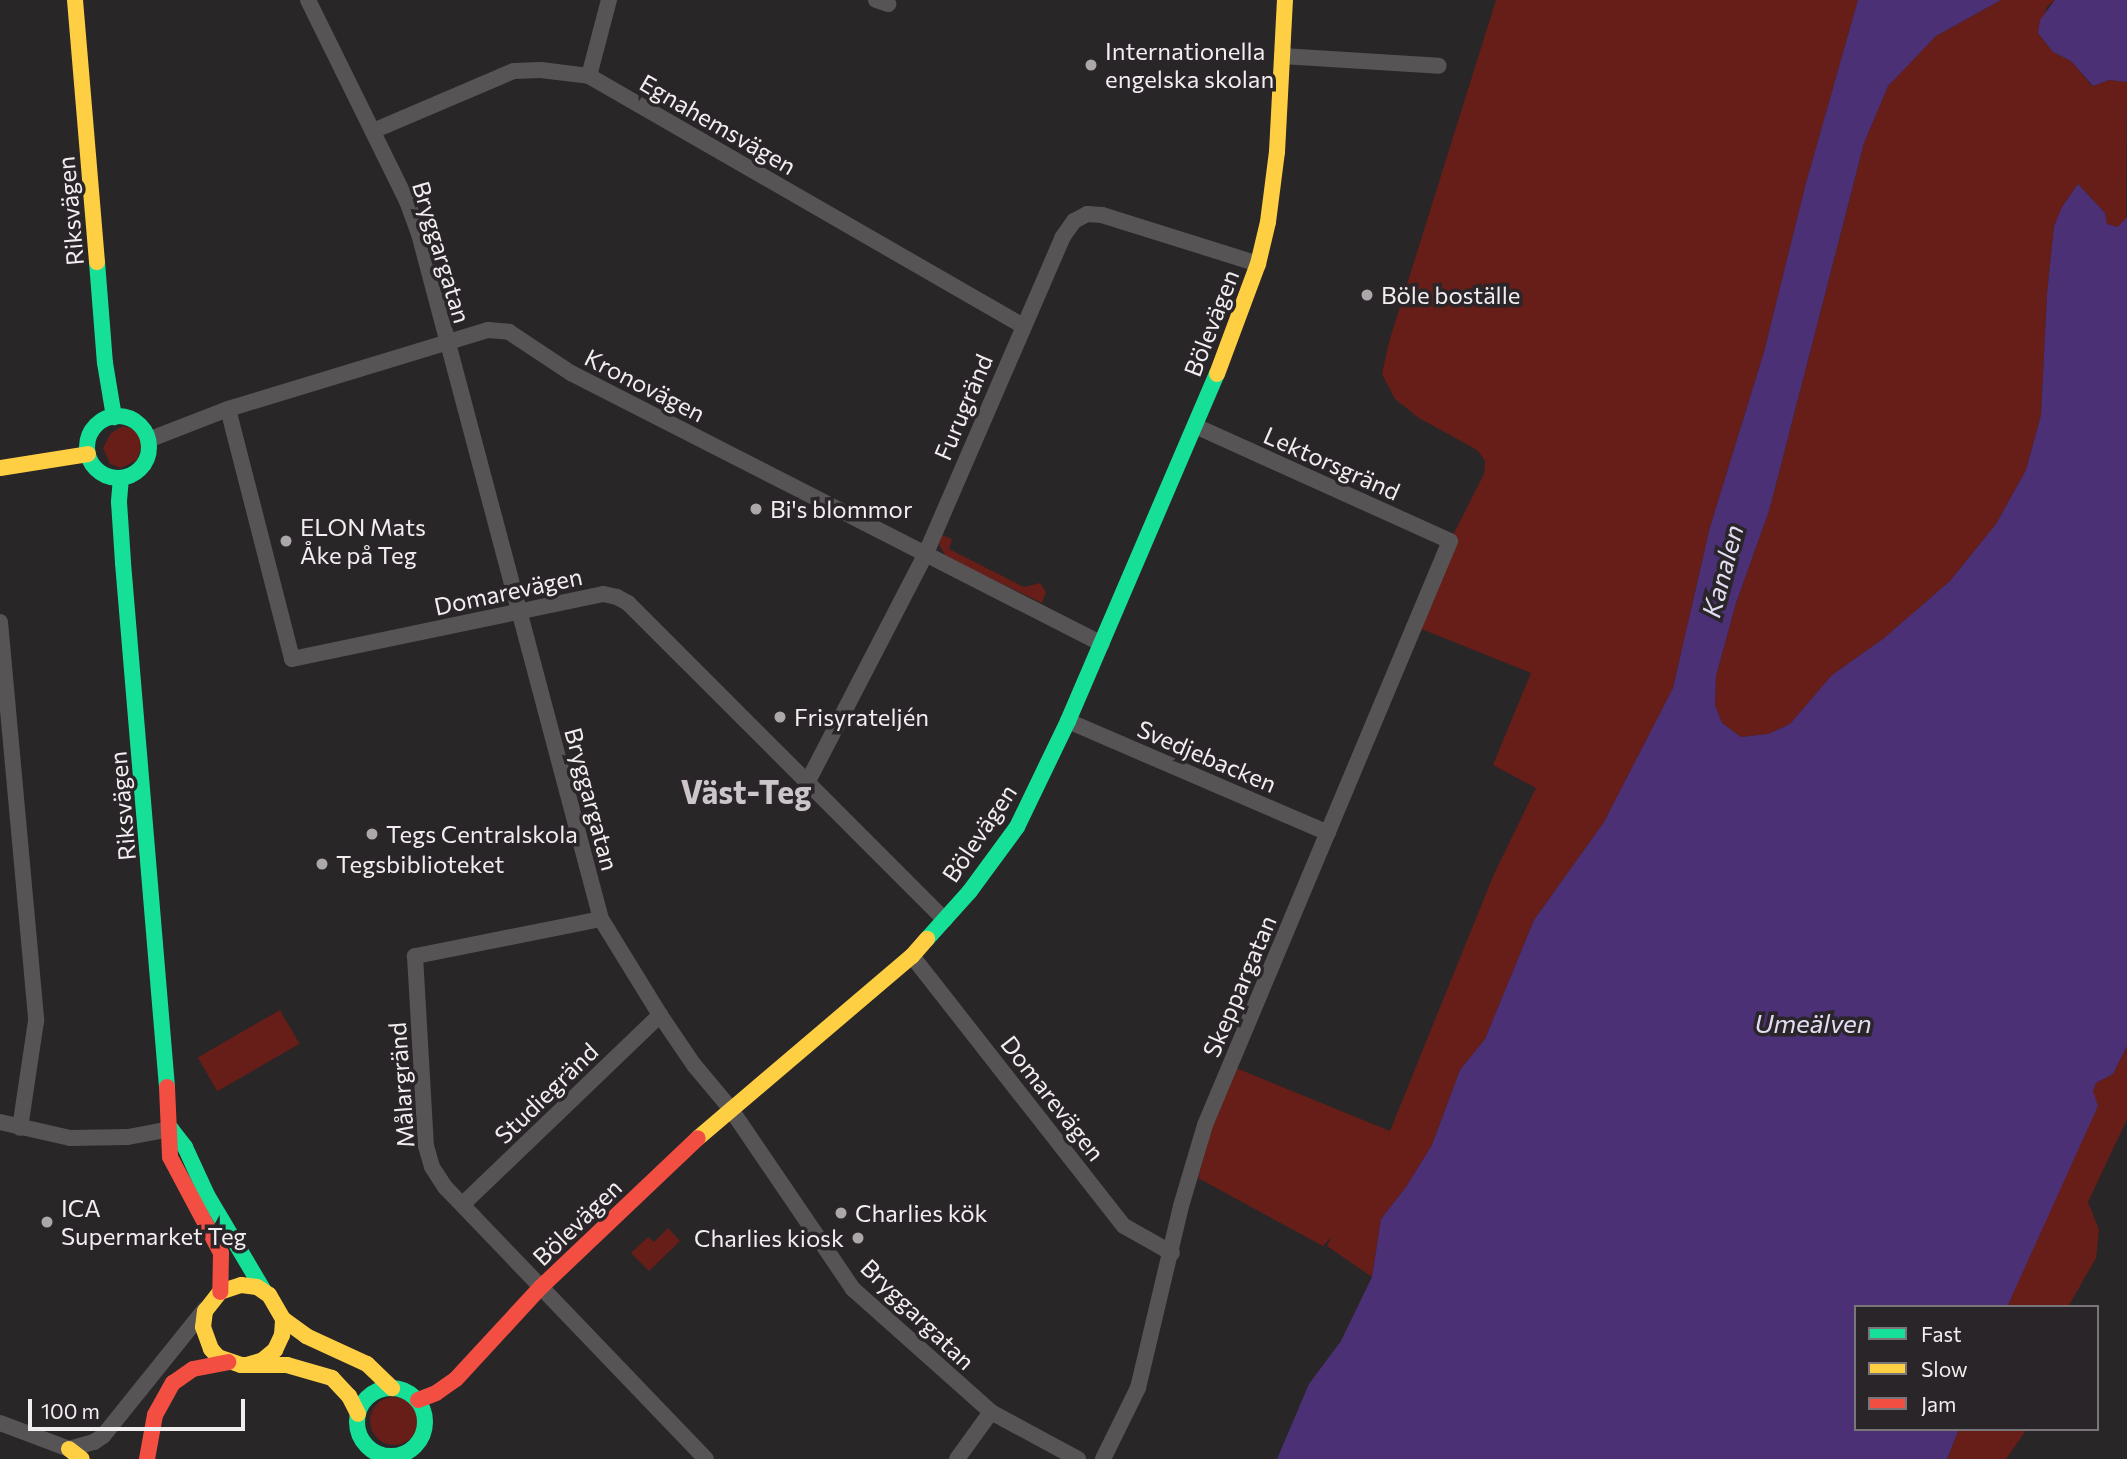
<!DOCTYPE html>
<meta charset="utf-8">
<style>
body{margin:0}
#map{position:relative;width:2127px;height:1459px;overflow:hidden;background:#292628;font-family:Commissioner,sans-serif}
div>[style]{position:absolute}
.green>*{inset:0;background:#671d18;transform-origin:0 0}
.round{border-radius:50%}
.water>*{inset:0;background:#4b3075}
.street>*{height:16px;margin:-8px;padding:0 8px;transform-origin:8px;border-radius:8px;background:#575456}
.fast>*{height:16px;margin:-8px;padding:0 8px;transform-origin:8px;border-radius:8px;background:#16e098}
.fast>.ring{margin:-8px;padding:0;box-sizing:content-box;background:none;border:16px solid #16e098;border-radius:50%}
.slow>*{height:16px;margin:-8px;padding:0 8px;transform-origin:8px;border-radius:8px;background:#ffcf43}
.jam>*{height:16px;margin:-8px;padding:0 8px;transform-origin:8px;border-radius:8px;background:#f24e42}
.dots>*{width:19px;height:19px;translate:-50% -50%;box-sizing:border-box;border:4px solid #2a2528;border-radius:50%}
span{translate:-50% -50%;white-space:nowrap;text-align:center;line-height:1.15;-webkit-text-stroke:7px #2a2528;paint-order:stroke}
.poi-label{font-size:24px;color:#f2eef0}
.left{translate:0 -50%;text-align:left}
.right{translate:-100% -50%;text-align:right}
.street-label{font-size:24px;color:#f2eef0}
.water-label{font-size:26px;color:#e3ddf3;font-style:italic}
.district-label{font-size:32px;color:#ccc5c9;font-weight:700}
.legend{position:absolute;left:1854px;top:1305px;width:245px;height:126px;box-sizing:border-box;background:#2a2528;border:2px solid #7a7578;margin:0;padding:9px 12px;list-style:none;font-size:21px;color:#f2eef0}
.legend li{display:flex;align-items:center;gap:14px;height:35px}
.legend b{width:35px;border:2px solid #7a7578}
.scale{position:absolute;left:28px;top:1399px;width:217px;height:32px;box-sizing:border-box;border:4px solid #f2eef0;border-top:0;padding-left:9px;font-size:21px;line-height:24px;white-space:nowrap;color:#f2eef0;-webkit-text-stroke:5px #2a2528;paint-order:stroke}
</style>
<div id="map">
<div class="green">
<i style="clip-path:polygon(1496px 0,1858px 0,1806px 183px,1764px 352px,1710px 527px,1673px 688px,1604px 822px,1534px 920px,1485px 1039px,1460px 1070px,1432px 1145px,1406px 1187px,1381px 1219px,1372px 1277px,1327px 1246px,1331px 1237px,1323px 1246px,1198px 1178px,1213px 1123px,1236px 1068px,1390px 1131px,1494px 874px,1536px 788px,1493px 765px,1531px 673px,1414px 626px,1450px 541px,1484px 474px,1485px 461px,1477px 450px,1419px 418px,1395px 399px,1382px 374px,1389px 342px)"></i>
<i style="clip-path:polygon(2001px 0,2055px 0,2047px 7px,2038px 33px,2053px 52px,2071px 61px,2092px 86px,2109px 80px,2127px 82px,2126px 220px,2118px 227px,2107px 224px,2105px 213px,2078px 184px,2062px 207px,2054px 226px,2047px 294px,2041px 415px,2026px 470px,1996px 524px,1950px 581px,1883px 639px,1832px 675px,1790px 724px,1768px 734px,1741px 737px,1722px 723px,1715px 705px,1716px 676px,1736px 603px,1769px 511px,1864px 143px,1888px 86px,1908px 64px,1936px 36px)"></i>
<i style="clip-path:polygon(123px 426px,137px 430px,142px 445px,137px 460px,121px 468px,110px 464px,103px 448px,111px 433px)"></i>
<i style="clip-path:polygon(942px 535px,952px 539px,949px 549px,1024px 587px,1040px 583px,1046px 592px,1042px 603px,946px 557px,939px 544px)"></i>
<i style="left:280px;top:1010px;width:39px;height:95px;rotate:60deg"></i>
<i style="clip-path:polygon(2127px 1046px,2127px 1119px,2088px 1202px,2099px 1230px,2096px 1258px,2068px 1307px,2007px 1307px,2096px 1083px,2113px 1074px)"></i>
<i style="clip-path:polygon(668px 1228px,680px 1241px,649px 1271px,631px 1253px,648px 1237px,654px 1242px)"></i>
<i class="round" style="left:370px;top:1397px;width:48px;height:48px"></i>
<i style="clip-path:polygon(1959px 1429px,2027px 1429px,2006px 1459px,1947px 1459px)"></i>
</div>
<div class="water">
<i style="clip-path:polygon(1858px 0,2001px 0,1936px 36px,1888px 86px,1864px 143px,1769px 511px,1736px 603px,1716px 676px,1715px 705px,1722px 723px,1741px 737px,1768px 734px,1790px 724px,1832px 675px,1883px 639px,1950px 581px,1996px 524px,2026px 470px,2041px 415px,2047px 294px,2054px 226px,2062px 207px,2078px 184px,2105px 213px,2107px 224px,2118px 227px,2127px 217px,2127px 1046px,2113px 1074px,2096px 1083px,2093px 1091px,2098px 1106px,2007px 1307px,1856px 1307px,1856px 1429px,1959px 1429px,1947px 1459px,1277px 1459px,1309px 1384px,1341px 1341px,1372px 1277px,1381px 1219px,1406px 1187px,1432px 1145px,1460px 1070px,1485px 1039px,1534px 920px,1604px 822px,1673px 688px,1710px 527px,1764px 352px,1806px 183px)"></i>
<i style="clip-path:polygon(2055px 0,2127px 0,2127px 82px,2109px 80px,2093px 86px,2071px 61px,2053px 52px,2038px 33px,2040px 20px)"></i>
</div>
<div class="street">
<i style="left:308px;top:0;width:224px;rotate:63.8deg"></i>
<i style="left:407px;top:201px;width:35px;rotate:70deg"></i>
<i style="left:419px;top:234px;width:709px;rotate:75.12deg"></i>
<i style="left:601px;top:919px;width:113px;rotate:58.4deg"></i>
<i style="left:660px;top:1015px;width:60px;rotate:55.8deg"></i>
<i style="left:694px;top:1065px;width:56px;rotate:50.1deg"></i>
<i style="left:730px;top:1108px;width:219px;rotate:55.8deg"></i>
<i style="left:853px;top:1289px;width:185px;rotate:41.7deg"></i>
<i style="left:991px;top:1412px;width:99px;rotate:28.4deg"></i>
<i style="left:876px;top:0;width:13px;rotate:18deg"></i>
<i style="left:1282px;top:56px;width:157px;rotate:3.6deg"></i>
<i style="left:589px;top:76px;width:79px;rotate:-75.3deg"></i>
<i style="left:373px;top:131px;width:153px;rotate:-23.1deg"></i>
<i style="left:514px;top:71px;width:27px;rotate:-2deg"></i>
<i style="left:541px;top:70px;width:48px;rotate:7.1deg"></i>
<i style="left:589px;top:76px;width:501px;rotate:29.94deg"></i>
<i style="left:228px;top:409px;width:258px;rotate:75.6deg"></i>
<i style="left:292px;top:659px;width:318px;rotate:-11.8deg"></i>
<i style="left:603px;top:594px;width:14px;rotate:12deg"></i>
<i style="left:617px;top:597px;width:13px;rotate:29deg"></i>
<i style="left:628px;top:603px;width:448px;rotate:45deg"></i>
<i style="left:148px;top:440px;width:86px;rotate:-21.2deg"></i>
<i style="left:228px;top:409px;width:272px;rotate:-16.9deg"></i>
<i style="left:488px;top:330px;width:21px;rotate:5deg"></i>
<i style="left:509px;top:332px;width:74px;rotate:33.5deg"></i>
<i style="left:571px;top:373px;width:596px;rotate:27.04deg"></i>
<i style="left:0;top:622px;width:401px;rotate:84.8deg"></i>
<i style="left:36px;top:1021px;width:108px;rotate:98.5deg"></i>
<i style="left:1068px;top:721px;width:283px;rotate:23.3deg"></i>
<i style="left:807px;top:783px;width:259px;rotate:-62.6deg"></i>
<i style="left:926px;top:553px;width:343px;rotate:-66.6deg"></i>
<i style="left:1062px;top:238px;width:21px;rotate:-55deg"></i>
<i style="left:1074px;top:221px;width:15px;rotate:-28deg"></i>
<i style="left:1087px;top:214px;width:15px;rotate:4deg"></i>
<i style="left:1102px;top:215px;width:164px;rotate:17.4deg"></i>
<i style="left:601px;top:919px;width:190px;rotate:168.7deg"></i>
<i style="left:415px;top:956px;width:190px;rotate:86.7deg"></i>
<i style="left:426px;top:1146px;width:22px;rotate:74deg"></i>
<i style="left:432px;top:1167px;width:24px;rotate:57deg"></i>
<i style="left:445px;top:1187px;width:377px;rotate:46.2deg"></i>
<i style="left:912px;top:956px;width:343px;rotate:51.9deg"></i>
<i style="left:1124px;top:1226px;width:55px;rotate:29.4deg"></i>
<i style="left:0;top:1122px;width:72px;rotate:12.9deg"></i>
<i style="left:70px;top:1138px;width:58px;rotate:-1deg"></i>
<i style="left:128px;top:1137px;width:44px;rotate:-10.5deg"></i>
<i style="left:464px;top:1203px;width:272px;rotate:-43.8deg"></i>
<i style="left:0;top:1423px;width:74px;rotate:20.6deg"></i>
<i style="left:69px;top:1449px;width:26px;rotate:-16deg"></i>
<i style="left:94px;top:1442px;width:11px;rotate:-34deg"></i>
<i style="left:103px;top:1436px;width:163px;rotate:-51.2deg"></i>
<i style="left:957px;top:1459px;width:58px;rotate:-54.1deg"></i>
<i style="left:1103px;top:1459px;width:79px;rotate:-63.8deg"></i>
<i style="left:1138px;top:1388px;width:187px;rotate:-76.7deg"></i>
<i style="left:1181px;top:1206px;width:84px;rotate:-73.5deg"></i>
<i style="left:1205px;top:1125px;width:633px;rotate:-67.24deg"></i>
<i style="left:1450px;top:541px;width:280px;rotate:-155.7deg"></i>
</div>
<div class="fast">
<i style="left:97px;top:262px;width:101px;rotate:85.5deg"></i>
<i style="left:105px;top:363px;width:55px;rotate:80.5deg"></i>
<i class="ring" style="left:87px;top:416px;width:46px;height:46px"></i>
<i style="left:121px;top:478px;width:24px;rotate:95deg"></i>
<i style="left:119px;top:502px;width:61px;rotate:86.2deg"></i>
<i style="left:123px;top:563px;width:526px;rotate:85.2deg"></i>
<i style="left:927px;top:939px;width:64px;rotate:-48.1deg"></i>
<i style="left:970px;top:891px;width:79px;rotate:-53.7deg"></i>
<i style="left:1017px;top:827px;width:118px;rotate:-64.3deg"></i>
<i style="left:1068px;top:721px;width:378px;rotate:-66.8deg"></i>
<i style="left:171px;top:1129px;width:23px;rotate:52deg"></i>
<i style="left:185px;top:1147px;width:53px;rotate:65.4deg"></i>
<i style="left:207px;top:1195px;width:112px;rotate:59.3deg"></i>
<i class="ring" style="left:357px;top:1388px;width:52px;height:52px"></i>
</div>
<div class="slow">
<i style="left:75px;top:0;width:263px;rotate:85.2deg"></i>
<i style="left:1217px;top:374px;width:117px;rotate:-69.6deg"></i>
<i style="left:1258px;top:264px;width:43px;rotate:-76.6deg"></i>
<i style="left:1268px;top:222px;width:71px;rotate:-82.7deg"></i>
<i style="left:1277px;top:152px;width:152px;rotate:-87deg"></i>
<i style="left:0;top:468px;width:89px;rotate:-9deg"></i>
<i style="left:698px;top:1138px;width:281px;rotate:-40.4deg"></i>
<i style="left:912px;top:956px;width:23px;rotate:-49deg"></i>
<i style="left:283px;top:1319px;width:29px;rotate:36deg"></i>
<i style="left:306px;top:1336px;width:67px;rotate:24.7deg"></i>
<i style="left:367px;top:1364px;width:35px;rotate:44deg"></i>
<i style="left:247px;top:1365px;width:17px;rotate:-17deg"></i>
<i style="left:263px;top:1360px;width:16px;rotate:-40deg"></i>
<i style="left:275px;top:1350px;width:17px;rotate:-65deg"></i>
<i style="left:282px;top:1335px;width:16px;rotate:-86deg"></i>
<i style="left:283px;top:1319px;width:28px;rotate:-120deg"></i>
<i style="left:269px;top:1295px;width:14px;rotate:-146deg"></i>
<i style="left:257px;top:1287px;width:16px;rotate:-173deg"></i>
<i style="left:241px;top:1285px;width:22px;rotate:162deg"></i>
<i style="left:220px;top:1292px;width:24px;rotate:128deg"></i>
<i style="left:205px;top:1311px;width:16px;rotate:97deg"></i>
<i style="left:203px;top:1327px;width:23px;rotate:70deg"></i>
<i style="left:211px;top:1349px;width:11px;rotate:49deg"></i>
<i style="left:218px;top:1357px;width:24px;rotate:19deg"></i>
<i style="left:241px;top:1365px;width:46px"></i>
<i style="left:287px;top:1365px;width:47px;rotate:16.1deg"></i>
<i style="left:332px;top:1378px;width:25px;rotate:47deg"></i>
<i style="left:349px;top:1396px;width:20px;rotate:63deg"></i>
<i style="left:69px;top:1449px;width:16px;rotate:38deg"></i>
</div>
<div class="jam">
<i style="left:167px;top:1087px;width:70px;rotate:87.5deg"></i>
<i style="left:170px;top:1157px;width:109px;rotate:62deg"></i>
<i style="left:221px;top:1253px;width:39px;rotate:91deg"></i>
<i style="left:418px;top:1400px;width:19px;rotate:-21deg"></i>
<i style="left:436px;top:1393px;width:24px;rotate:-35deg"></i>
<i style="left:456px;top:1379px;width:125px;rotate:-47.3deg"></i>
<i style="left:541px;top:1287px;width:216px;rotate:-43.5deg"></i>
<i style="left:147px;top:1459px;width:45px;rotate:-79.7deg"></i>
<i style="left:155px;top:1415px;width:37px;rotate:-61deg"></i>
<i style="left:173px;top:1383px;width:24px;rotate:-35deg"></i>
<i style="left:193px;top:1369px;width:36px;rotate:-11deg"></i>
</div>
<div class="dots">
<i style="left:1091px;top:65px;background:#aca8aa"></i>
<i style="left:1367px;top:295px;background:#aca8aa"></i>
<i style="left:756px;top:509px;background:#aca8aa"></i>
<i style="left:286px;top:541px;background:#aca8aa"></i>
<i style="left:780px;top:717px;background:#aca8aa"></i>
<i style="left:372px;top:834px;background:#aca8aa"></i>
<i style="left:322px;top:864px;background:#aca8aa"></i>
<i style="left:841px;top:1213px;background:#aca8aa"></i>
<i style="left:47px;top:1222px;background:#aca8aa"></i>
<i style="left:858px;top:1238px;background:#aca8aa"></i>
</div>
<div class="poi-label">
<span class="left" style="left:1105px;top:65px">Internationella<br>engelska skolan</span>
<span class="left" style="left:1381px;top:295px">Böle boställe</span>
<span class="left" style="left:770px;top:509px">Bi's blommor</span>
<span class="left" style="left:300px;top:541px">ELON Mats<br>Åke på Teg</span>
<span class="left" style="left:794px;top:717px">Frisyrateljén</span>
<span class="left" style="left:386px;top:834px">Tegs Centralskola</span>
<span class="left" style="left:336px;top:864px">Tegsbiblioteket</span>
<span class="left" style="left:61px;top:1222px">ICA<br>Supermarket Teg</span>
<span class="left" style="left:855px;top:1213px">Charlies kök</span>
<span class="right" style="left:844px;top:1238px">Charlies kiosk</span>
</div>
<div class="street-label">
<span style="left:718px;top:124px;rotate:30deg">Egnahemsvägen</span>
<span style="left:70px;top:211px;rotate:-95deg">Riksvägen</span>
<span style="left:442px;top:252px;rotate:73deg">Bryggargatan</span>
<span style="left:1211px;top:323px;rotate:-69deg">Bölevägen</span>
<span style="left:645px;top:385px;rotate:27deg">Kronovägen</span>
<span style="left:963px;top:407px;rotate:-67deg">Furugränd</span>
<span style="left:1332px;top:463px;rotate:24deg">Lektorsgränd</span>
<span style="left:508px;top:591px;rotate:-12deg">Domarevägen</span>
<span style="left:1207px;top:756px;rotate:23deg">Svedjebacken</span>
<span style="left:592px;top:799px;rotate:75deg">Bryggargatan</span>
<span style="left:122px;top:806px;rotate:-95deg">Riksvägen</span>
<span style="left:979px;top:833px;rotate:-56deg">Bölevägen</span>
<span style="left:1239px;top:986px;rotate:-67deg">Skeppargatan</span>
<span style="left:401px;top:1085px;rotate:-94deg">Målargränd</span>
<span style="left:546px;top:1093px;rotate:-44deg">Studiegränd</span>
<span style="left:1053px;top:1098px;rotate:52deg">Domarevägen</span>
<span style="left:577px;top:1222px;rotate:-44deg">Bölevägen</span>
<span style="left:918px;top:1314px;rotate:44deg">Bryggargatan</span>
</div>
<div class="water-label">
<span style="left:1722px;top:571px;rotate:-75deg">Kanalen</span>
<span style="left:1813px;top:1023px">Umeälven</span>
</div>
<div class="district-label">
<span style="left:746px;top:791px">Väst-Teg</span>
</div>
<ul class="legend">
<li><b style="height:9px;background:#16e098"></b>Fast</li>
<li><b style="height:9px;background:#ffcf43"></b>Slow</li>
<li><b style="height:9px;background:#f24e42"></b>Jam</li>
</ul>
<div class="scale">100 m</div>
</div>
